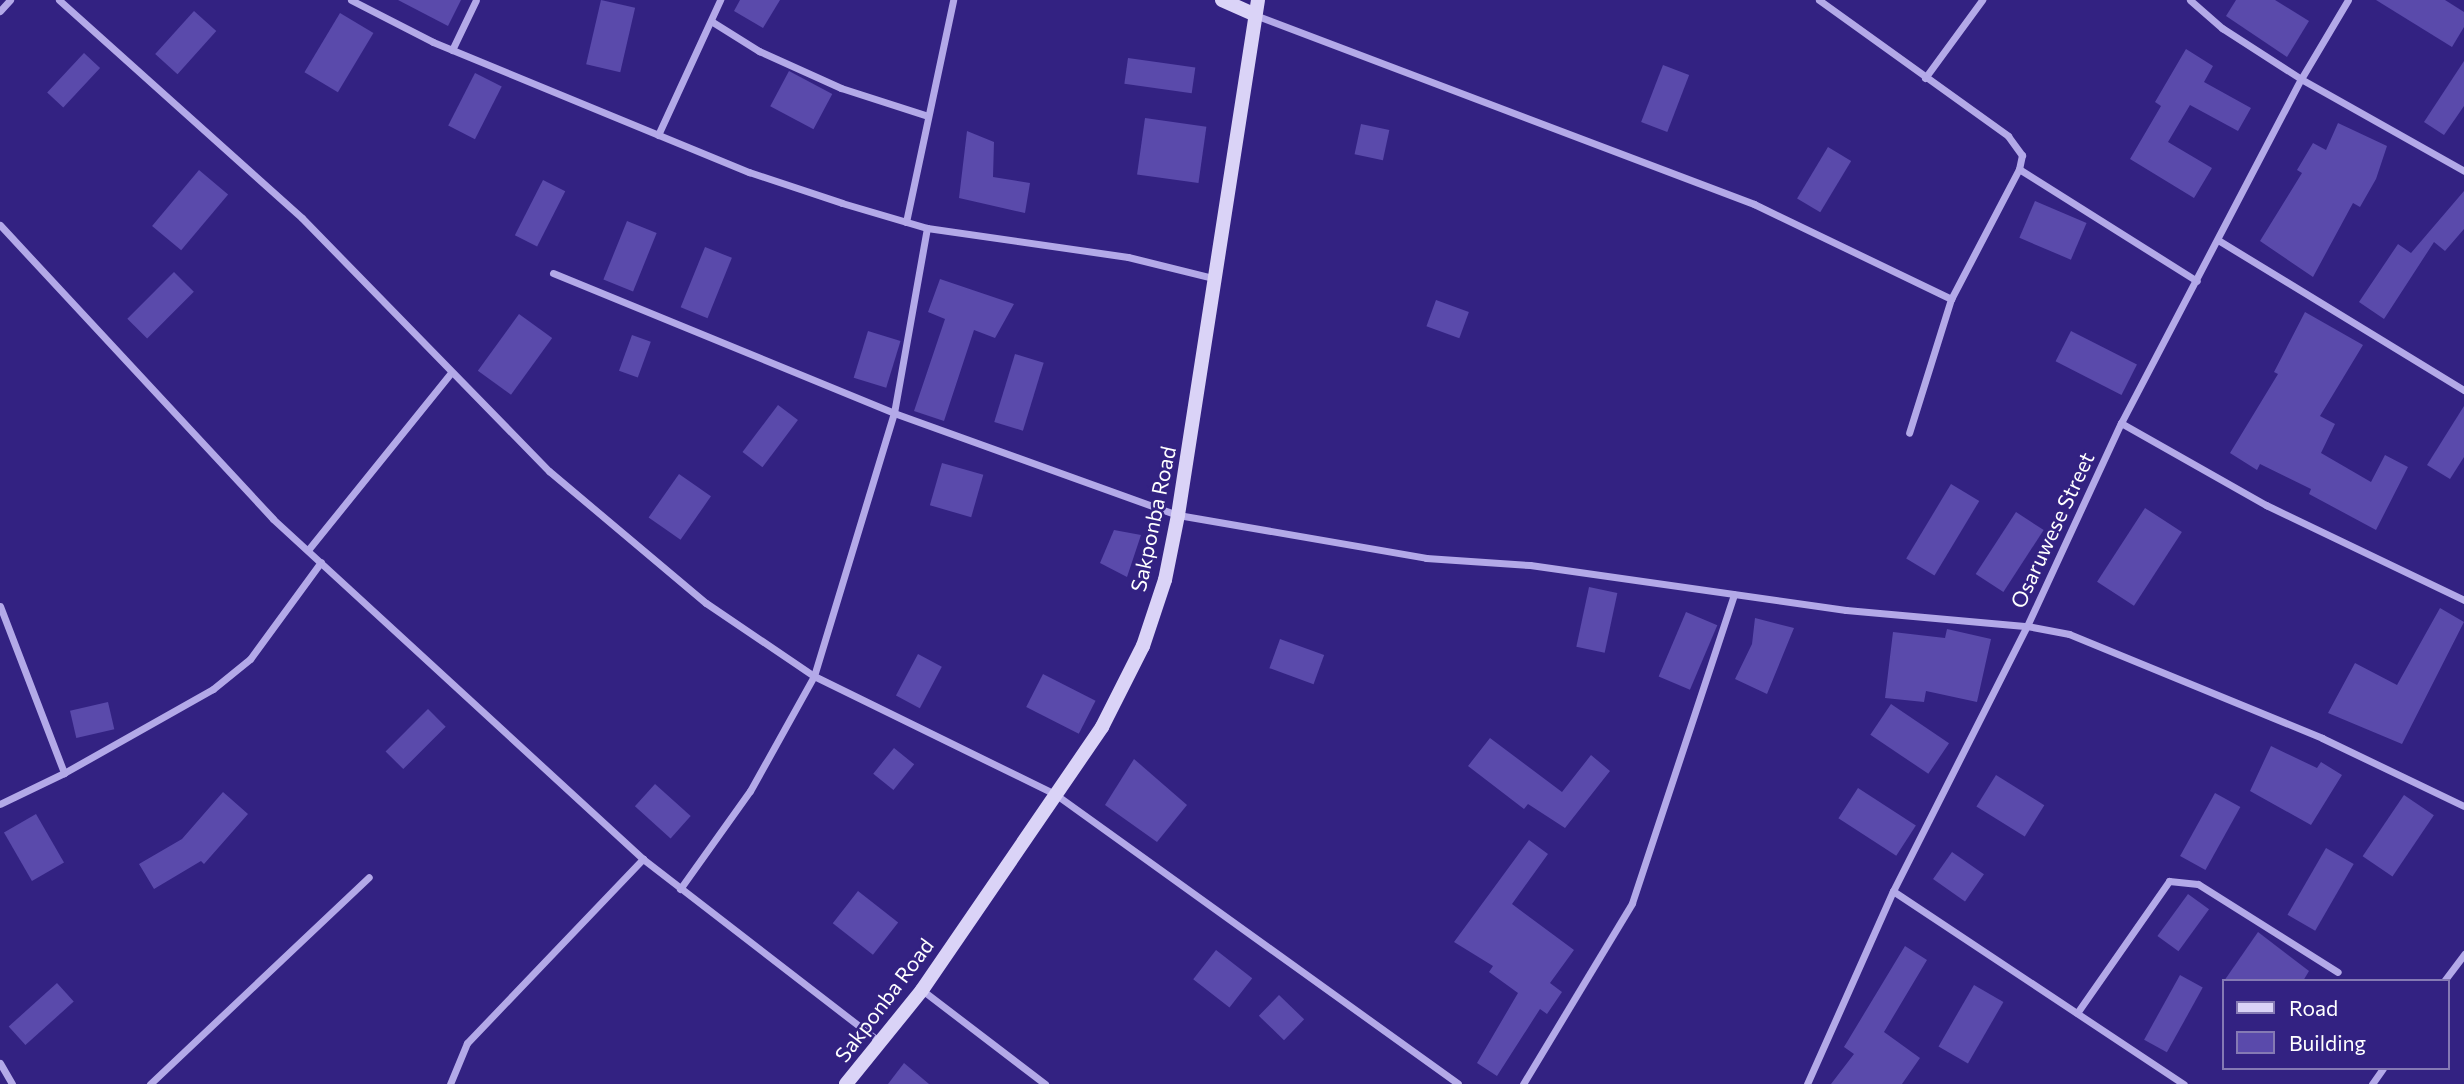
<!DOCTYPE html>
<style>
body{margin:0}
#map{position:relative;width:2464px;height:1084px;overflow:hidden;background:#332282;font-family:Commissioner,sans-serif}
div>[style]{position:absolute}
.building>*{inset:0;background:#5a4aab;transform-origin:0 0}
.street>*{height:7px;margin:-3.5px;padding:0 3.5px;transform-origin:3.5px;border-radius:3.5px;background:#b3a9e8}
.secondary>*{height:14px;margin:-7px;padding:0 7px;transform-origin:7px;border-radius:7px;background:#dad3f7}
span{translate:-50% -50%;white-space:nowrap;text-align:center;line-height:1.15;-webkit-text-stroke:5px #332282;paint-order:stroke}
.street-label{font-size:21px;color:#fff}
.legend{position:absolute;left:2222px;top:979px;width:228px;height:91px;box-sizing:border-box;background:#332282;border:2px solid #857ab4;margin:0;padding:9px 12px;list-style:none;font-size:21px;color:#fff}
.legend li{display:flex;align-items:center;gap:14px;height:35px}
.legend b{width:35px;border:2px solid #857ab4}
</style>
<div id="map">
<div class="building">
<i style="clip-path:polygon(398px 0,461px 0,448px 26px)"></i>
<i style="left:601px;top:0;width:35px;height:66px;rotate:13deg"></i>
<i style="clip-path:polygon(740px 0,780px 0,763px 28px,734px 11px)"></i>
<i style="clip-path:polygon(2236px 0,2275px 0,2309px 21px,2287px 57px,2226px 16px)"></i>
<i style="clip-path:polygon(2376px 0,2445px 0,2464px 12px,2464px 27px,2452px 47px)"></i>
<i style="left:194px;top:11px;width:30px;height:58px;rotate:42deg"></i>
<i style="left:340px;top:13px;width:39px;height:69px;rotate:31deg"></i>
<i style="clip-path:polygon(2186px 49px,2213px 66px,2204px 82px,2251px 108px,2238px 131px,2190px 105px,2168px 142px,2212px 168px,2194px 198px,2130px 159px,2161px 106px,2155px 102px)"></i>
<i style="left:84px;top:53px;width:22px;height:54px;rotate:43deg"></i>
<i style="left:1128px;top:58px;width:68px;height:26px;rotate:8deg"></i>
<i style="clip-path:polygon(2464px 61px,2464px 106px,2444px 135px,2424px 122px)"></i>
<i style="left:1663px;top:65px;width:28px;height:61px;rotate:21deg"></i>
<i style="left:789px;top:71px;width:49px;height:40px;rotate:28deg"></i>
<i style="left:475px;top:73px;width:30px;height:59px;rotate:27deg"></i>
<i style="left:1145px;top:118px;width:62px;height:57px;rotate:8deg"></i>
<i style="clip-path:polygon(2338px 123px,2387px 146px,2376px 179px,2360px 207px,2353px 203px,2313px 277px,2260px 241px,2302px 173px,2297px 170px,2313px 143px,2326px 150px)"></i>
<i style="left:1361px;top:124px;width:29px;height:31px;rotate:12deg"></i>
<i style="clip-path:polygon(967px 131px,994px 142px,993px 177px,1030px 183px,1025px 213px,959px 198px)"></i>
<i style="left:1828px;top:147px;width:27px;height:60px;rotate:31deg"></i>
<i style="left:199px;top:170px;width:38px;height:73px;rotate:40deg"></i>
<i style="left:543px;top:180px;width:25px;height:62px;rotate:27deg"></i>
<i style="clip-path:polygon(2464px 191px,2464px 229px,2445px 251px,2434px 242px,2384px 319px,2359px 302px,2398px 244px,2411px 253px)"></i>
<i style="left:2035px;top:201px;width:56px;height:40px;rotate:23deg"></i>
<i style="left:627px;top:221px;width:32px;height:63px;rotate:22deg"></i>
<i style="left:705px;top:247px;width:29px;height:65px;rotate:22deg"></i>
<i style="left:174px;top:272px;width:28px;height:66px;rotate:45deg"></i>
<i style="clip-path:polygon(940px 279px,1014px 304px,995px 338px,974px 330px,944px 421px,914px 411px,945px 319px,928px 312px)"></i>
<i style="left:1436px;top:300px;width:35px;height:28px;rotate:20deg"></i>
<i style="clip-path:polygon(2305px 312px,2363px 345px,2320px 416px,2335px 424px,2321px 453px,2371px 482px,2385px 455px,2408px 467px,2376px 530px,2309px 494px,2311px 489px,2260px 464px,2257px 470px,2230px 453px,2278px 374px,2274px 372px)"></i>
<i style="left:519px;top:314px;width:41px;height:70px;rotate:36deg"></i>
<i style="left:868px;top:331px;width:34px;height:49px;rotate:17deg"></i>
<i style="left:2071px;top:331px;width:74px;height:34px;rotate:27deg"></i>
<i style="left:632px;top:335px;width:20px;height:38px;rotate:20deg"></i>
<i style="left:1015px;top:354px;width:30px;height:71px;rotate:17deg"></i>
<i style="left:778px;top:405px;width:25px;height:59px;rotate:37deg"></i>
<i style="clip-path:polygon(2464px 406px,2464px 457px,2450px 479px,2427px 465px)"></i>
<i style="left:942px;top:463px;width:43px;height:44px;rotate:16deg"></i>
<i style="left:679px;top:474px;width:39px;height:53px;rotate:35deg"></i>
<i style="left:1951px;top:484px;width:33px;height:87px;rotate:31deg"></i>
<i style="left:2145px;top:508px;width:44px;height:88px;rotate:33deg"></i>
<i style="left:2016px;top:512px;width:33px;height:74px;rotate:33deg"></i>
<i style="clip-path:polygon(1114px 530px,1141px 535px,1127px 577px,1100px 563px)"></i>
<i style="left:1589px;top:587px;width:29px;height:61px;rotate:12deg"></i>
<i style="clip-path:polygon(2440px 608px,2464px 622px,2402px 744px,2328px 713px,2355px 663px,2397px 685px)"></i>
<i style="left:1686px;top:612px;width:34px;height:70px;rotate:23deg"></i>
<i style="clip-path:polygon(1755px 618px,1794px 628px,1767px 694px,1735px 679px,1752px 644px)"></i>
<i style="clip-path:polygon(1947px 629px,1991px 639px,1977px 702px,1926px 691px,1924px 702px,1885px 698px,1893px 632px,1945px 638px)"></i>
<i style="left:1280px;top:639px;width:47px;height:31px;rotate:20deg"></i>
<i style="left:918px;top:654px;width:27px;height:47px;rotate:28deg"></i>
<i style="left:1043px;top:674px;width:59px;height:37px;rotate:27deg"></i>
<i style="left:108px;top:702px;width:28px;height:39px;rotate:77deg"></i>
<i style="left:1891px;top:704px;width:70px;height:37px;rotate:34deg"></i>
<i style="left:428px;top:709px;width:25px;height:60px;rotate:45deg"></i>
<i style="clip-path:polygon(1490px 738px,1562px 792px,1591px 755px,1610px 771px,1565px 828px,1528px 804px,1524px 809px,1468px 766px)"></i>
<i style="clip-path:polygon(2271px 746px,2317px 768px,2321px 762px,2342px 775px,2311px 825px,2250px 791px)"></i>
<i style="left:894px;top:748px;width:26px;height:33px;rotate:39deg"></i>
<i style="clip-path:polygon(1134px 759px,1187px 805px,1157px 842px,1105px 805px)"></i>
<i style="left:1996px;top:775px;width:57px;height:37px;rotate:32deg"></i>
<i style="left:655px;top:784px;width:48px;height:30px;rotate:42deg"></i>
<i style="left:1858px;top:788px;width:69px;height:36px;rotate:33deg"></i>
<i style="clip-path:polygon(223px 792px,248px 814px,204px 864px,201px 861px,154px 889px,139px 864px,182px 839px)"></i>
<i style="left:2215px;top:793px;width:29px;height:72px;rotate:29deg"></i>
<i style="left:2404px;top:795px;width:36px;height:74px;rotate:34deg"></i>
<i style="left:36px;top:814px;width:56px;height:37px;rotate:60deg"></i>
<i style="clip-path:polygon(1529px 840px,1548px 854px,1512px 904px,1574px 950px,1550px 983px,1562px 992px,1547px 1014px,1540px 1009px,1497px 1076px,1477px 1063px,1518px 993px,1489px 972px,1493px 966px,1454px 942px)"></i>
<i style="left:2326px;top:848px;width:32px;height:77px;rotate:30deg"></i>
<i style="left:1952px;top:852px;width:39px;height:33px;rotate:35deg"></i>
<i style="left:858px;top:891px;width:51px;height:41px;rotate:38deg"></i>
<i style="left:2188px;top:894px;width:26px;height:52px;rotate:36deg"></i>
<i style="clip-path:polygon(2258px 932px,2309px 971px,2303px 981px,2224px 981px)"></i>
<i style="clip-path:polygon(1905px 946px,1927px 960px,1884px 1032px,1920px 1058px,1902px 1084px,1831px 1084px,1854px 1054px,1844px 1047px)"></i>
<i style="left:1216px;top:950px;width:46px;height:37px;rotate:38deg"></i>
<i style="left:2180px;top:975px;width:26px;height:74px;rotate:29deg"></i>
<i style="left:57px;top:983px;width:25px;height:65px;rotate:48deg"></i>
<i style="left:1974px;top:985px;width:34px;height:71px;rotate:30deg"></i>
<i style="left:1279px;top:995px;width:35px;height:29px;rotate:44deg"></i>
<i style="clip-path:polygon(904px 1063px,929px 1084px,888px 1084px)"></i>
</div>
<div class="street">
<i style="left:59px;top:0;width:326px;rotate:41.9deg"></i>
<i style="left:302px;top:218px;width:354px;rotate:45.7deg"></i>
<i style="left:549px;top:471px;width:205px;rotate:40.1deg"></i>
<i style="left:706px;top:603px;width:130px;rotate:34.1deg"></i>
<i style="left:814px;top:676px;width:268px;rotate:26.1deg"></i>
<i style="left:1055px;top:794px;width:496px;rotate:35.7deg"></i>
<i style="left:351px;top:0;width:92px;rotate:27.1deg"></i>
<i style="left:433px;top:42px;width:342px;rotate:22.4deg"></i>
<i style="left:749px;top:172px;width:98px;rotate:18.4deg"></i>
<i style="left:842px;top:203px;width:89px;rotate:16.4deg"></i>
<i style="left:927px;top:228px;width:203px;rotate:8.2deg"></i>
<i style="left:1128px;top:257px;width:88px;rotate:13.9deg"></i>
<i style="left:1819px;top:0;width:233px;rotate:35.7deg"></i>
<i style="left:2008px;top:136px;width:24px;rotate:54deg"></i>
<i style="left:2022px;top:155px;width:14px;rotate:102deg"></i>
<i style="left:2019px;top:169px;width:147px;rotate:117.6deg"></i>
<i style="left:1951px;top:299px;width:140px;rotate:107.4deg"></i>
<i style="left:2190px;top:0;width:43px;rotate:41.2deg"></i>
<i style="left:2222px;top:28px;width:94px;rotate:32.8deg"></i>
<i style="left:2301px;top:79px;width:187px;rotate:29.4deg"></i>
<i style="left:0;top:11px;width:15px;rotate:-48deg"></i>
<i style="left:1255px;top:15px;width:534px;rotate:20.74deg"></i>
<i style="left:1754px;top:204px;width:219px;rotate:25.7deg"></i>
<i style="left:711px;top:21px;width:57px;rotate:32deg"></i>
<i style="left:759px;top:51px;width:90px;rotate:24.3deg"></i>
<i style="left:841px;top:88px;width:91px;rotate:17.8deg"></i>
<i style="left:452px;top:50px;width:55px;rotate:-64.4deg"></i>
<i style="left:1925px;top:78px;width:97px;rotate:-53.8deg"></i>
<i style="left:658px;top:135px;width:149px;rotate:-65.3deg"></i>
<i style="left:2019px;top:169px;width:210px;rotate:32.2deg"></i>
<i style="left:906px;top:222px;width:227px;rotate:-78deg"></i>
<i style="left:0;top:225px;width:401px;rotate:47.1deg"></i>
<i style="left:273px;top:519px;width:502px;rotate:42.58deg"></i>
<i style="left:643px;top:859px;width:299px;rotate:37.7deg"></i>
<i style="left:2218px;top:240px;width:288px;rotate:31.4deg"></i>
<i style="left:553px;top:273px;width:369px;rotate:22.3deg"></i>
<i style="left:894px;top:413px;width:302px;rotate:19.8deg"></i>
<i style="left:1178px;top:515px;width:252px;rotate:9.8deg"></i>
<i style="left:1426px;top:558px;width:104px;rotate:3.9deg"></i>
<i style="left:1530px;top:565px;width:319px;rotate:8.1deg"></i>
<i style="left:1846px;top:610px;width:182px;rotate:5.1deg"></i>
<i style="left:2027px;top:626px;width:43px;rotate:10.8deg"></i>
<i style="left:2069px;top:634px;width:274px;rotate:22.3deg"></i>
<i style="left:2322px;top:738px;width:157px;rotate:25.6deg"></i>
<i style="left:2121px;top:423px;width:167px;rotate:29.5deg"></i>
<i style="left:2266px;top:505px;width:220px;rotate:25.6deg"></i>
<i style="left:308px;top:550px;width:228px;rotate:-51.1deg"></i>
<i style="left:0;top:606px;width:179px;rotate:69deg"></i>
<i style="left:64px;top:773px;width:71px;rotate:154.2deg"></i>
<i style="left:64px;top:773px;width:171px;rotate:-29.4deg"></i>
<i style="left:213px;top:689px;width:48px;rotate:-39deg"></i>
<i style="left:250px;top:659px;width:120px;rotate:-53.8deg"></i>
<i style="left:680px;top:889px;width:120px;rotate:-54.5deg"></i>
<i style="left:750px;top:791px;width:132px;rotate:-60.9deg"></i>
<i style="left:814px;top:676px;width:275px;rotate:-73.1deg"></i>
<i style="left:894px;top:413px;width:188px;rotate:-79.9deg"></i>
<i style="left:1893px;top:891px;width:349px;rotate:33.6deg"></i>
<i style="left:2444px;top:981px;width:34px;rotate:-53deg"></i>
<i style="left:922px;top:990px;width:155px;rotate:37.4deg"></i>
<i style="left:2077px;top:1013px;width:161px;rotate:-55.1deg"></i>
<i style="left:2169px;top:881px;width:29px;rotate:6deg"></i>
<i style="left:2198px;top:884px;width:165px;rotate:32.2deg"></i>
<i style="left:0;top:1063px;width:24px;rotate:60deg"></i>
<i style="left:150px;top:1084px;width:301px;rotate:-43.4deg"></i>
<i style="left:450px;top:1084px;width:44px;rotate:-67.5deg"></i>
<i style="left:467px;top:1043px;width:255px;rotate:-46.3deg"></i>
<i style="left:1523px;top:1084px;width:211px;rotate:-58.9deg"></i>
<i style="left:1632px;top:903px;width:325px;rotate:-71.7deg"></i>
<i style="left:1807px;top:1084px;width:211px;rotate:-66deg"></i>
<i style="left:1893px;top:891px;width:297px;rotate:-63.2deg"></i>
<i style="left:2027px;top:626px;width:224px;rotate:-65.2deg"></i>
<i style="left:2121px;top:423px;width:388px;rotate:-62.4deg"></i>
<i style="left:2301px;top:79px;width:92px;rotate:-59.3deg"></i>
<i style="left:2372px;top:1084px;width:19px;rotate:-55deg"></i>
</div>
<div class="secondary">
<i style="left:1222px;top:0;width:34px;rotate:24deg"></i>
<i style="left:846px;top:1084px;width:121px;rotate:-51deg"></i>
<i style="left:922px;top:990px;width:319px;rotate:-55.6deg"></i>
<i style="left:1102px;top:727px;width:91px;rotate:-63.2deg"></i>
<i style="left:1143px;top:646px;width:70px;rotate:-71.6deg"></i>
<i style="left:1165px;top:580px;width:66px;rotate:-78.7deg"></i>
<i style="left:1178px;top:515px;width:521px;rotate:-81.17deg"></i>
</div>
<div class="street-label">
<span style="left:1153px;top:519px;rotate:-78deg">Sakponba Road</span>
<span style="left:2052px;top:530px;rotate:-65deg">Osaruwese Street</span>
<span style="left:884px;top:1000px;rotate:-53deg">Sakponba Road</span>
</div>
<ul class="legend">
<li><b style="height:9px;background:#dad3f7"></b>Road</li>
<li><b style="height:19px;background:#5a4aab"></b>Building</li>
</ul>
</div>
